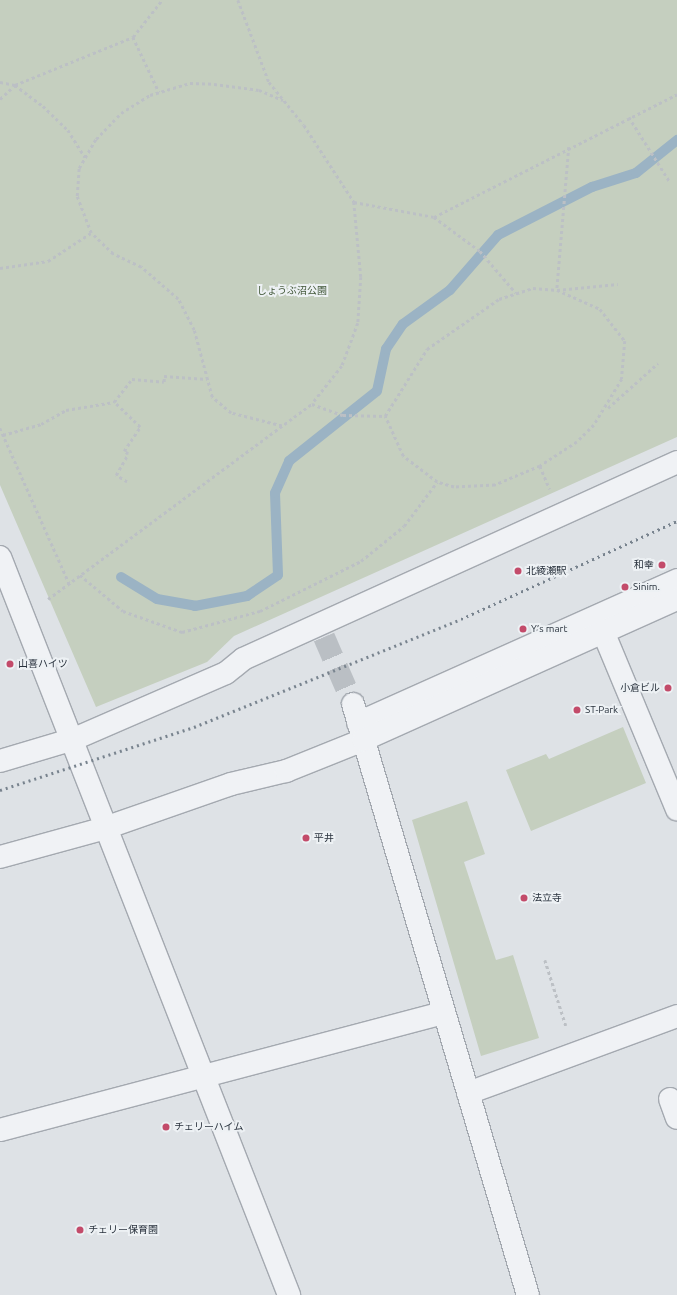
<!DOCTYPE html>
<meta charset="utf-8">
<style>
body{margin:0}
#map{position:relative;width:677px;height:1295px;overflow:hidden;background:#dee2e6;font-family:Ubuntu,"Noto Sans JP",sans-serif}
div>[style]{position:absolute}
.green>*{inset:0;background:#c5cfbf}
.stream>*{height:10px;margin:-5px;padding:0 5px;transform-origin:5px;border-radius:5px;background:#9bb3c4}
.minor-tunnel>*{height:22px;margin-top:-11px;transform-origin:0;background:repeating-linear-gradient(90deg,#babfc4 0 22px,transparent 0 33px)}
.path>*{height:2.5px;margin-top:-1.25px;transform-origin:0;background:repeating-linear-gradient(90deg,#bcc0c5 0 3px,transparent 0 6px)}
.roads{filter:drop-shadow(1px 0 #a4a9b0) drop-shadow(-1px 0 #a4a9b0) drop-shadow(0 1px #a4a9b0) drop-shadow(0 -1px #a4a9b0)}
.minor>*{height:22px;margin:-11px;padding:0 11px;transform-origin:11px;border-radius:11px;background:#f0f2f5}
.rail>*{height:3px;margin-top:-1.5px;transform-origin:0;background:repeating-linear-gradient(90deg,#78838e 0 2px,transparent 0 6px)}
.dots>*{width:11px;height:11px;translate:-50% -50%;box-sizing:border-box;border:2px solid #edf1f4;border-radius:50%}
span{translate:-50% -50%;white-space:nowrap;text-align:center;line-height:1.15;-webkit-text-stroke:4px #edf1f4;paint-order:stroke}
.park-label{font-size:10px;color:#405637}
.poi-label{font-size:10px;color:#28313c}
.right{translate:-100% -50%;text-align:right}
.left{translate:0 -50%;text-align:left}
</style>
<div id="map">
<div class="green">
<i style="clip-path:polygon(0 0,677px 0,677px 437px,234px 636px,207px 662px,96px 707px,0 485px)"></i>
<i style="clip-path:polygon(623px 727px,646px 783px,531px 831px,506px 770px,546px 754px,549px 759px)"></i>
<i style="clip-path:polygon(467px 801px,485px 854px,464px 862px,496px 960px,513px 955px,539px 1038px,481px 1056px,412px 820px)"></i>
</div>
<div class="stream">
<i style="left:121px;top:577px;width:42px;rotate:31.4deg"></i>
<i style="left:157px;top:599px;width:39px;rotate:10deg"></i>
<i style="left:195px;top:606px;width:53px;rotate:-10.9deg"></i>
<i style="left:247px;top:596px;width:37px;rotate:-34deg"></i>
<i style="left:278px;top:575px;width:82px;rotate:-92.1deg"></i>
<i style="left:275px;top:493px;width:35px;rotate:-66deg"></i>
<i style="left:289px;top:461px;width:112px;rotate:-38.5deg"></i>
<i style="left:377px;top:391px;width:43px;rotate:-77.9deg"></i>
<i style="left:386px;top:349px;width:30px;rotate:-56deg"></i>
<i style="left:403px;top:324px;width:58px;rotate:-35.9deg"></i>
<i style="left:450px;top:290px;width:73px;rotate:-48.9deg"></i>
<i style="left:498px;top:235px;width:106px;rotate:-27.1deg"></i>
<i style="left:592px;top:187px;width:46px;rotate:-17.7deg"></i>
<i style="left:636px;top:173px;width:53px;rotate:-38.8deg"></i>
</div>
<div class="minor-tunnel">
<i style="left:324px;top:637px;width:73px;rotate:66.6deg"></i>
</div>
<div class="path">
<i style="left:238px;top:0;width:88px;rotate:69.3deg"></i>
<i style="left:269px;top:82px;width:55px;rotate:50.9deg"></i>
<i style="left:304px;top:125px;width:92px;rotate:57deg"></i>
<i style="left:354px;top:202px;width:75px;rotate:84.7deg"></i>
<i style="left:361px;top:277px;width:46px;rotate:93.7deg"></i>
<i style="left:358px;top:323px;width:46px;rotate:110.4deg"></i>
<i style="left:342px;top:366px;width:48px;rotate:128.3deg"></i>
<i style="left:312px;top:404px;width:33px;rotate:20deg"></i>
<i style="left:343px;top:415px;width:42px;rotate:1.4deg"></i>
<i style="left:133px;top:37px;width:61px;rotate:64.7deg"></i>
<i style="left:0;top:82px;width:15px;rotate:11deg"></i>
<i style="left:15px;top:85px;width:35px;rotate:37deg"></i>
<i style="left:43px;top:106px;width:35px;rotate:44deg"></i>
<i style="left:68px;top:130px;width:32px;rotate:58deg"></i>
<i style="left:0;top:99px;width:21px;rotate:-43deg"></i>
<i style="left:15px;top:85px;width:127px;rotate:-22.1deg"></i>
<i style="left:133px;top:37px;width:47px;rotate:-51.9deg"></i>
<i style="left:629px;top:117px;width:77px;rotate:57.8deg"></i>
<i style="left:569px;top:147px;width:144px;rotate:94.8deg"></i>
<i style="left:557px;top:290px;width:61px;rotate:-5.6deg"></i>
<i style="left:354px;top:202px;width:81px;rotate:10.6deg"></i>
<i style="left:434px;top:217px;width:57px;rotate:36.5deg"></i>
<i style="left:480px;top:251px;width:55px;rotate:49.4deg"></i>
<i style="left:434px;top:217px;width:272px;rotate:-26.8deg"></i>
<i style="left:0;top:268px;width:49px;rotate:-8.3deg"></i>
<i style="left:48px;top:261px;width:51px;rotate:-33.1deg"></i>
<i style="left:533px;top:288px;width:24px;rotate:5deg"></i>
<i style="left:557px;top:290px;width:47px;rotate:23.8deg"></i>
<i style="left:600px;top:309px;width:41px;rotate:52deg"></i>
<i style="left:625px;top:341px;width:38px;rotate:95deg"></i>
<i style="left:622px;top:379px;width:54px;rotate:121.3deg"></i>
<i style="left:594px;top:425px;width:24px;rotate:135deg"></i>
<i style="left:577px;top:442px;width:44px;rotate:147deg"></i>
<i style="left:540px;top:466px;width:49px;rotate:157.1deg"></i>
<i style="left:495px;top:485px;width:41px;rotate:177.2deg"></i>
<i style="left:454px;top:487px;width:18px;rotate:-164deg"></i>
<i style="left:437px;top:482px;width:43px;rotate:-142.6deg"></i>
<i style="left:403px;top:456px;width:44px;rotate:-114.2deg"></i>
<i style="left:385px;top:416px;width:79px;rotate:-57.9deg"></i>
<i style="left:427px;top:349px;width:88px;rotate:-34.8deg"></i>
<i style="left:499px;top:299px;width:36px;rotate:-18deg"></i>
<i style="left:608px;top:408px;width:67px;rotate:-42deg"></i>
<i style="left:282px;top:426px;width:53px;rotate:-165.7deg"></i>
<i style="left:231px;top:413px;width:25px;rotate:-140deg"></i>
<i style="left:212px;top:397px;width:69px;rotate:-105deg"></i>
<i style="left:194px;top:330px;width:35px;rotate:-117deg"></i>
<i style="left:178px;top:299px;width:49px;rotate:-139.1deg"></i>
<i style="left:141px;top:267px;width:31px;rotate:-155deg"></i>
<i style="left:113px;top:254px;width:30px;rotate:-136deg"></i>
<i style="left:91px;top:233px;width:40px;rotate:-111deg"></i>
<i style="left:77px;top:196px;width:28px;rotate:-86deg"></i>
<i style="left:79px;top:168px;width:34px;rotate:-60deg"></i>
<i style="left:96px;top:139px;width:36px;rotate:-46deg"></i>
<i style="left:121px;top:113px;width:34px;rotate:-32deg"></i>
<i style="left:150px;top:95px;width:42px;rotate:-16.7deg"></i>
<i style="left:190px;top:83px;width:24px;rotate:2deg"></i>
<i style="left:214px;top:84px;width:45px;rotate:7.6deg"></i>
<i style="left:259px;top:90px;width:26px;rotate:23deg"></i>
<i style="left:0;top:428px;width:170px;rotate:66deg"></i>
<i style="left:3px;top:435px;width:40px;rotate:-16deg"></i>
<i style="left:41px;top:424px;width:29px;rotate:-29deg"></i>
<i style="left:66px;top:410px;width:49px;rotate:-9.5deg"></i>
<i style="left:540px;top:466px;width:25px;rotate:67deg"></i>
<i style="left:127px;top:482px;width:13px;rotate:-148deg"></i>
<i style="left:116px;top:475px;width:24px;rotate:-60deg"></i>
<i style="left:128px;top:454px;width:5px;rotate:-143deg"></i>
<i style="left:124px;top:451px;width:29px;rotate:-56deg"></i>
<i style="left:140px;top:427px;width:36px;rotate:-136deg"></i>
<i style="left:114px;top:402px;width:29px;rotate:-52deg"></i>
<i style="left:132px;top:379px;width:32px;rotate:5deg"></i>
<i style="left:164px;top:382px;width:6px;rotate:-90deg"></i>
<i style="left:164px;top:376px;width:43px;rotate:4deg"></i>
<i style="left:80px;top:575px;width:56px;rotate:39.9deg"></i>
<i style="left:123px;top:611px;width:63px;rotate:19.6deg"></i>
<i style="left:182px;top:632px;width:81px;rotate:-15.1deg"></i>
<i style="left:260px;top:611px;width:113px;rotate:-26.3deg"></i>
<i style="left:361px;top:561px;width:55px;rotate:-39.1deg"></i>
<i style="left:404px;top:526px;width:55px;rotate:-53.1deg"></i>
<i style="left:48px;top:599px;width:328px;rotate:-36.5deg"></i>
<i style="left:545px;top:960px;width:69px;rotate:72.3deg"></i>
</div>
<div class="roads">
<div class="minor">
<i style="left:0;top:557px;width:793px;rotate:68.61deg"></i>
<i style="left:604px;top:634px;width:190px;rotate:67.4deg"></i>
<i style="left:353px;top:704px;width:616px;rotate:73.51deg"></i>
<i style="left:358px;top:723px;width:350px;rotate:-24.1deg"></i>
<i style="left:0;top:761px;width:77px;rotate:-16.6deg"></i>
<i style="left:74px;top:739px;width:166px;rotate:-23.5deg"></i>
<i style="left:226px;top:673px;width:22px;rotate:-39deg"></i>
<i style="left:243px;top:659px;width:477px;rotate:-24.4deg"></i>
<i style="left:0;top:857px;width:109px;rotate:-15.4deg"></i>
<i style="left:105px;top:828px;width:133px;rotate:-19.2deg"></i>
<i style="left:231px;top:784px;width:57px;rotate:-13.3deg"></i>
<i style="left:286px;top:771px;width:83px;rotate:-21.9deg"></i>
<i style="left:363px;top:740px;width:344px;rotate:-24.2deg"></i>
<i style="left:468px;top:1093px;width:223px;rotate:-20.2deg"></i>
<i style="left:670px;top:1099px;width:20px;rotate:70deg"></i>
<i style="left:0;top:1130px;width:458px;rotate:-14.8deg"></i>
</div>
</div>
<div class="rail">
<i style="left:0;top:790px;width:204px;rotate:-18deg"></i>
<i style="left:194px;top:727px;width:288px;rotate:-22deg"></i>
<i style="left:461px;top:619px;width:237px;rotate:-24.4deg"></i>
</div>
<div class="dots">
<i style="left:662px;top:565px;background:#c34b6a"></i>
<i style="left:518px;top:571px;background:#c34b6a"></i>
<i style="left:625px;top:587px;background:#c34b6a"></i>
<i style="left:523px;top:629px;background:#c34b6a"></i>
<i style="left:10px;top:664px;background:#c34b6a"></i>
<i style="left:668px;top:688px;background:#c34b6a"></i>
<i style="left:577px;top:710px;background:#c34b6a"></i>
<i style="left:306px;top:838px;background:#c34b6a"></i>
<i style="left:524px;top:898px;background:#c34b6a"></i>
<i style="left:166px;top:1127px;background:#c34b6a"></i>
<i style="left:80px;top:1230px;background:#c34b6a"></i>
</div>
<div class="park-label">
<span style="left:292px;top:291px">しょうぶ沼公園</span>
</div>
<div class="poi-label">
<span class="right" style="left:654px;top:565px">和幸</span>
<span class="left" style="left:526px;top:571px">北綾瀬駅</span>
<span class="left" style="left:633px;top:587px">Sinim.</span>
<span class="left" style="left:531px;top:629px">Y’s mart</span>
<span class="left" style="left:18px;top:664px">山喜ハイツ</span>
<span class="right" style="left:660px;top:688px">小倉ビル</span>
<span class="left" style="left:585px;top:710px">ST-Park</span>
<span class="left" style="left:314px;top:838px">平井</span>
<span class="left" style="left:532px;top:898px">法立寺</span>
<span class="left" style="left:174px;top:1127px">チェリーハイム</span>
<span class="left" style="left:88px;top:1230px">チェリー保育園</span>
</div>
</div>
